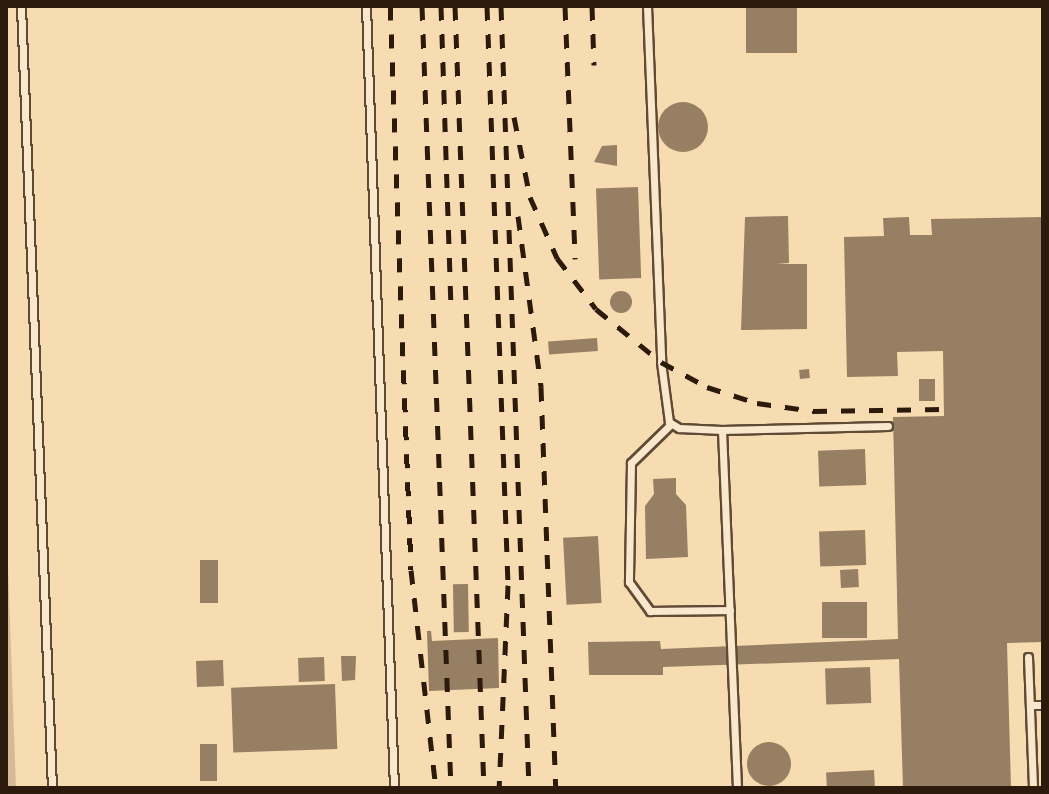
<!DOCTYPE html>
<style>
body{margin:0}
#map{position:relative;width:1049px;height:794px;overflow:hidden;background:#f8dcb1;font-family:"IM FELL DW Pica",serif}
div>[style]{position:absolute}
.green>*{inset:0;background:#d5bb95}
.building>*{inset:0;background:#967f62;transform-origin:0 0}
.round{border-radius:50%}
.roads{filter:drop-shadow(2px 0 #5f4a35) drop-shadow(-2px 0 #5f4a35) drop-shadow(0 2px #5f4a35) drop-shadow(0 -2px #5f4a35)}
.lane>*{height:7px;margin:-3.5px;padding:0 3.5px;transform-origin:3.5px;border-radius:3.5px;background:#fae8cc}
.rail>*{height:5px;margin-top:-2.5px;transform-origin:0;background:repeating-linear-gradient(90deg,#2c1a0c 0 14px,transparent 0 28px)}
span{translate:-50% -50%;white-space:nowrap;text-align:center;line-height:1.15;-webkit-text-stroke:8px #fae8cc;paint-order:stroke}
.frame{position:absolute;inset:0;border:8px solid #2c1a0c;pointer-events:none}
</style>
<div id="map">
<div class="green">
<i style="clip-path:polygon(6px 510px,16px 788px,6px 788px)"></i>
</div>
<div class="building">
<i style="left:746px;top:6px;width:51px;height:47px"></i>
<i class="round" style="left:658px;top:102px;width:50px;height:50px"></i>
<i style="clip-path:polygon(617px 145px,617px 166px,594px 162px,602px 146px)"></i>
<i style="left:638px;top:187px;width:91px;height:42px;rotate:88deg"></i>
<i style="clip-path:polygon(788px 216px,789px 263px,776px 264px,807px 264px,807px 329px,741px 330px,745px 217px)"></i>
<i style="clip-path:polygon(909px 217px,910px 235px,932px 235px,931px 219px,1043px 217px,1043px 642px,1007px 643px,1011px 788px,903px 788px,899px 659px,663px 667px,663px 675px,589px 675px,588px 642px,660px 641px,661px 649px,898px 639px,893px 417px,944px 416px,943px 351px,897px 352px,898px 376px,847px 377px,844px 237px,884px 236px,883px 218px)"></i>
<i class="round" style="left:610px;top:291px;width:22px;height:22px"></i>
<i style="left:597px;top:338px;width:13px;height:49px;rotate:86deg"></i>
<i style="left:809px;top:369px;width:9px;height:10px;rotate:84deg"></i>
<i style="left:935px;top:379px;width:22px;height:16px;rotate:90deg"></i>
<i style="left:865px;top:449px;width:36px;height:47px;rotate:88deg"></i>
<i style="clip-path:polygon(676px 478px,676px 494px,686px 505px,688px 557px,646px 559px,645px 506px,654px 494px,653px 479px)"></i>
<i style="left:865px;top:530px;width:35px;height:46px;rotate:88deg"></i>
<i style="left:598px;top:536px;width:67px;height:35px;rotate:87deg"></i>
<i style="left:200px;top:560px;width:18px;height:43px"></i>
<i style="left:858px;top:569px;width:18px;height:18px;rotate:87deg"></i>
<i style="left:468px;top:584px;width:48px;height:15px;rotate:89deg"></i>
<i style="left:867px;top:602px;width:36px;height:45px;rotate:90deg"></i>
<i style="clip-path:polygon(427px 631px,431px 631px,432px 641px,498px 638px,499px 688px,429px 691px)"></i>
<i style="clip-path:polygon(341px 656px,356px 656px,355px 680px,342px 681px)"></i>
<i style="left:324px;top:657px;width:24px;height:26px;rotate:88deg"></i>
<i style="left:223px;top:660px;width:26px;height:27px;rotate:88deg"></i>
<i style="left:870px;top:667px;width:36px;height:45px;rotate:88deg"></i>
<i style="left:335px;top:684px;width:65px;height:104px;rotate:88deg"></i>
<i class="round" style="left:747px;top:742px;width:44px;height:44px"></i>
<i style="left:200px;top:744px;width:17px;height:37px"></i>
<i style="left:874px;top:770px;width:18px;height:48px;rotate:87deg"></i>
</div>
<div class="roads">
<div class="lane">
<i style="left:21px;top:6px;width:783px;rotate:87.73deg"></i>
<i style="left:366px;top:6px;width:783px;rotate:87.95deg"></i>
<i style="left:647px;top:6px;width:356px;rotate:87.7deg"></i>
<i style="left:661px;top:362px;width:61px;rotate:82.4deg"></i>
<i style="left:669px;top:422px;width:12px;rotate:31deg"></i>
<i style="left:679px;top:428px;width:43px;rotate:2.7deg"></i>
<i style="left:722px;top:430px;width:166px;rotate:-1.4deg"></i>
<i style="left:671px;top:424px;width:56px;rotate:135.7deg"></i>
<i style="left:631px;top:463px;width:119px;rotate:91deg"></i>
<i style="left:629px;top:582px;width:36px;rotate:54deg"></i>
<i style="left:650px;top:611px;width:80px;rotate:-0.7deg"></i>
<i style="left:722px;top:430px;width:358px;rotate:87.6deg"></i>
<i style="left:1028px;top:657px;width:131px;rotate:87.8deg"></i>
<i style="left:1030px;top:705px;width:13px"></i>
</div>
</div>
<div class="rail">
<i style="left:390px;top:6px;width:564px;rotate:87.87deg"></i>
<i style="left:411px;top:570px;width:219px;rotate:83.5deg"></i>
<i style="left:422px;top:6px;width:783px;rotate:87.88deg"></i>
<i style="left:441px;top:6px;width:301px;rotate:88.1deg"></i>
<i style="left:455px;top:6px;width:783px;rotate:87.88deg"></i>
<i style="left:487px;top:6px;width:579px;rotate:87.92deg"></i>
<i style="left:508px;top:585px;width:203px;rotate:92.5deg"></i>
<i style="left:501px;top:6px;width:783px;rotate:87.95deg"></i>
<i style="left:565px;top:6px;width:253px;rotate:87.7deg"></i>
<i style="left:592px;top:6px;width:59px;rotate:88.1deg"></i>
<i style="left:514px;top:117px;width:82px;rotate:78.7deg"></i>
<i style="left:530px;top:197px;width:67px;rotate:66.1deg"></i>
<i style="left:557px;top:258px;width:64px;rotate:52.6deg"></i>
<i style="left:596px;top:309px;width:84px;rotate:39.2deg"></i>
<i style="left:661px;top:362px;width:52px;rotate:28.5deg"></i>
<i style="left:707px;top:387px;width:52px;rotate:17.7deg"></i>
<i style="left:757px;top:403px;width:57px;rotate:8.1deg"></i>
<i style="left:813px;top:411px;width:131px;rotate:-0.9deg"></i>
<i style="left:518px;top:216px;width:173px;rotate:82.3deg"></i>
<i style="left:541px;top:387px;width:401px;rotate:87.9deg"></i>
</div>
<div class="frame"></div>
</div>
